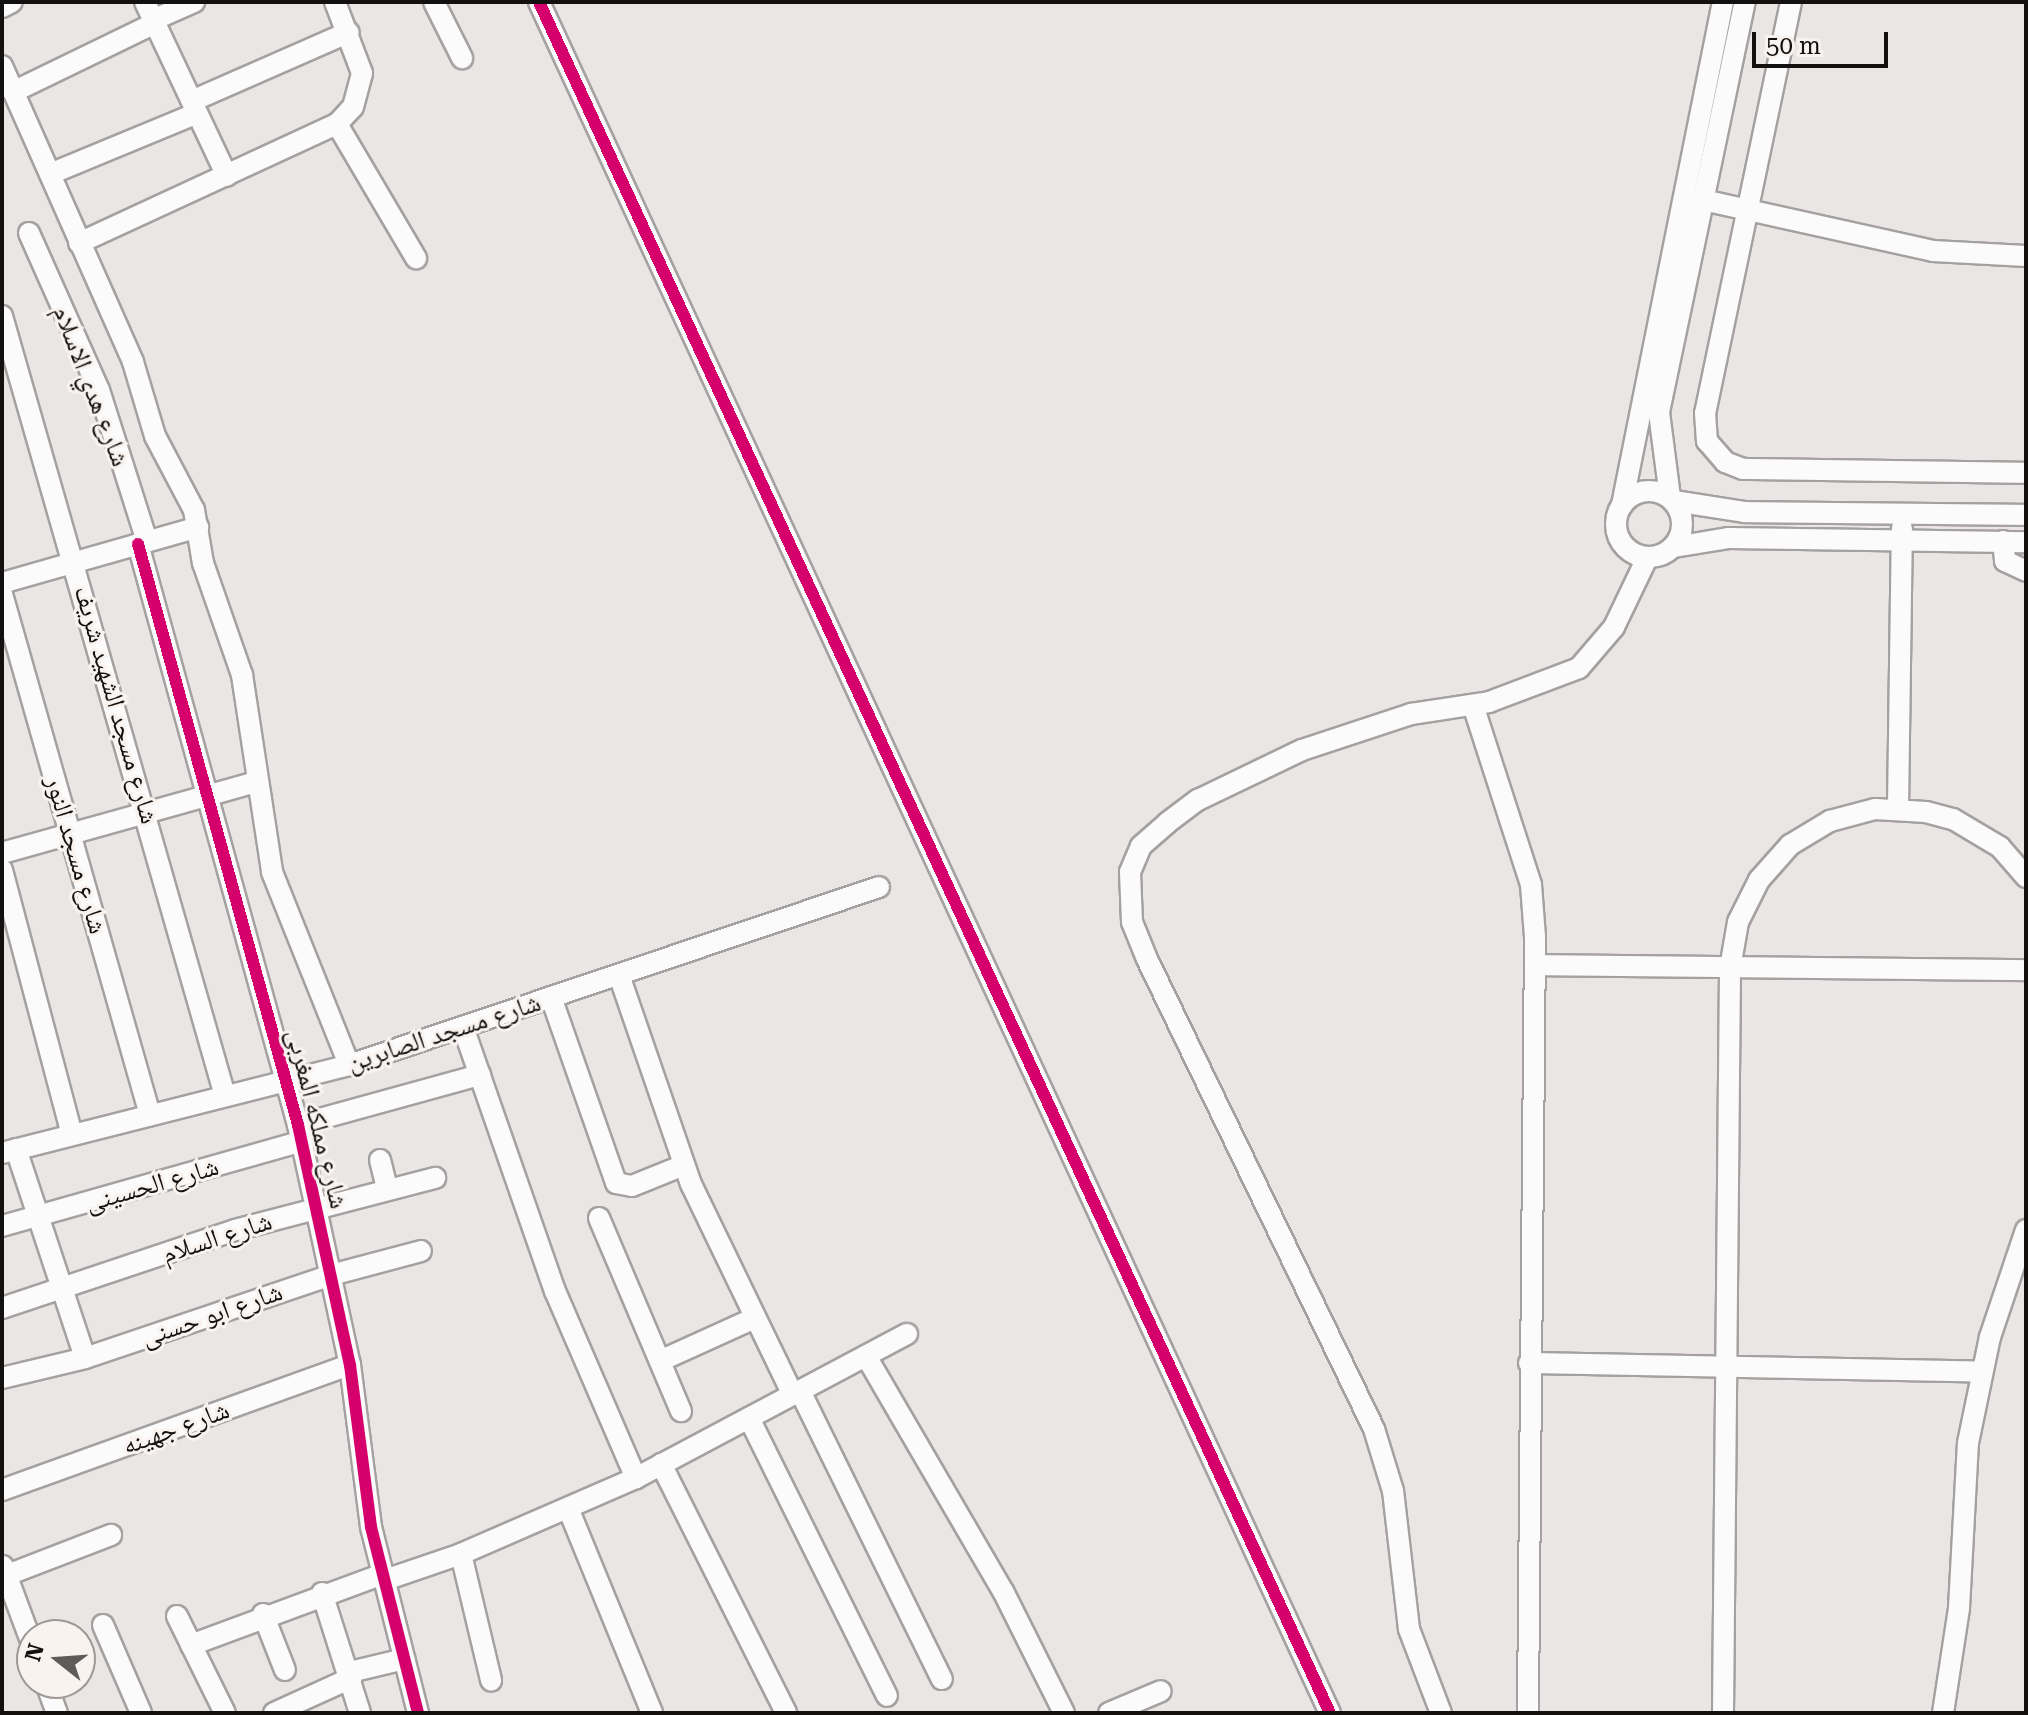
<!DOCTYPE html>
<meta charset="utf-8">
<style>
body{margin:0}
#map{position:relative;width:2028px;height:1715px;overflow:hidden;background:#eae6e5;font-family:"Roboto Serif","Noto Naskh Arabic",serif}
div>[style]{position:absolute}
.roads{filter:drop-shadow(2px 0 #a4a1a0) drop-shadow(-2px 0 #a4a1a0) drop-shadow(0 2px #a4a1a0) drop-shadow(0 -2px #a4a1a0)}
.minor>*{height:20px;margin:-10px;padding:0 10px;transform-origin:10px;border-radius:10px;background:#fcfbfb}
.minor>.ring{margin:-10px;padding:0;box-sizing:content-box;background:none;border:20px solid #fcfbfb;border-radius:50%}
.cycleway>*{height:12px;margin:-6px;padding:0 6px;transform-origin:6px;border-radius:6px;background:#d6006c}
span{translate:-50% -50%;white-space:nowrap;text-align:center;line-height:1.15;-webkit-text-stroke:6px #f9f3f0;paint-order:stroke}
.street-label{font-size:26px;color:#131110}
.frame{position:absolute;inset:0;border:4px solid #131110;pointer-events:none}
.north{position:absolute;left:16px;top:1619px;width:80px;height:80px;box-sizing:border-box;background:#f9f3f0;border:2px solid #9d9996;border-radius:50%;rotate:287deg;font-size:22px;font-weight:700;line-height:32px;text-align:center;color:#131110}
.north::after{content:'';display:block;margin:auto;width:28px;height:36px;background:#5e5c5b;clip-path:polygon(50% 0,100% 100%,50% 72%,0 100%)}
.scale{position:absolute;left:1752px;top:32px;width:136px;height:36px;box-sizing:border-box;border:4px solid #131110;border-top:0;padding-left:10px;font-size:24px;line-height:28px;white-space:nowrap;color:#131110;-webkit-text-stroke:6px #f9f3f0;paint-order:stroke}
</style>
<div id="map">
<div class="roads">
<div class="minor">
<i style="left:145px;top:2px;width:192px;rotate:64.8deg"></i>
<i style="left:434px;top:2px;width:63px;rotate:63.4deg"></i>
<i style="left:539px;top:2px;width:1885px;rotate:65.19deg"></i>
<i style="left:1791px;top:2px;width:420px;rotate:101.8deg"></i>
<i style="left:1705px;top:413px;width:28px;rotate:86deg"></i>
<i style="left:1707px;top:441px;width:28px;rotate:49deg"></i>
<i style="left:1725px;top:462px;width:19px;rotate:21deg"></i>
<i style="left:1743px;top:469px;width:283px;rotate:0.8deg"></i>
<i style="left:2px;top:7px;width:11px;rotate:-27deg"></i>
<i style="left:153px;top:20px;width:45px;rotate:-23.7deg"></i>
<i style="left:2px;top:66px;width:324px;rotate:66.1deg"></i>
<i style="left:133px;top:362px;width:77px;rotate:73.4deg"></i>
<i style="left:155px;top:436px;width:84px;rotate:62.2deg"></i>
<i style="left:194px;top:510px;width:54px;rotate:80.4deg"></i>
<i style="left:203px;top:563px;width:119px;rotate:70.8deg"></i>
<i style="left:242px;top:675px;width:199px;rotate:81.3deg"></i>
<i style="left:272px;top:872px;width:208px;rotate:68.2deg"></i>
<i style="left:13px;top:92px;width:158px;rotate:-25.9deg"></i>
<i style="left:192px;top:101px;width:171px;rotate:-23.7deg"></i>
<i style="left:337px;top:124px;width:156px;rotate:59.5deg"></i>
<i style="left:50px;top:174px;width:159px;rotate:-22.5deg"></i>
<i style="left:1703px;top:200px;width:236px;rotate:12.5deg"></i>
<i style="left:1933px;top:251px;width:93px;rotate:3.1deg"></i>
<i style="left:29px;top:233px;width:172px;rotate:66deg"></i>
<i style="left:99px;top:390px;width:158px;rotate:72.4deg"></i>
<i style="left:79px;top:243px;width:284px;rotate:-24.8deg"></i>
<i style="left:337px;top:124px;width:23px;rotate:-47deg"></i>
<i style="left:353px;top:107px;width:35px;rotate:-75deg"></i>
<i style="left:362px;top:73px;width:76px;rotate:-110.8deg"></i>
<i style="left:2px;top:316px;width:811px;rotate:74.04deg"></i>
<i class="ring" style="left:1616px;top:491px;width:46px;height:46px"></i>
<i style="left:1670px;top:497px;width:86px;rotate:-97.4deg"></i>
<i style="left:1659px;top:412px;width:419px;rotate:-78.2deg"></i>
<i style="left:1674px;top:501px;width:71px;rotate:8.9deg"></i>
<i style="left:1744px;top:512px;width:282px;rotate:0.6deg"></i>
<i style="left:1622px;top:505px;width:513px;rotate:-78.65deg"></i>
<i style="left:2003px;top:541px;width:20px;rotate:84deg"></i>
<i style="left:2005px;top:561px;width:23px;rotate:25deg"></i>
<i style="left:138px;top:544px;width:603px;rotate:74.6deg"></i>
<i style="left:298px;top:1125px;width:246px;rotate:77.8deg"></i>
<i style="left:350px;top:1365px;width:163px;rotate:82.6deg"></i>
<i style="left:371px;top:1527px;width:192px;rotate:75.8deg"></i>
<i style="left:1674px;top:547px;width:56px;rotate:-9.3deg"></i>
<i style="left:1729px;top:538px;width:297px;rotate:0.8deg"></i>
<i style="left:2px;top:583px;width:204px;rotate:-15.9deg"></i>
<i style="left:2px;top:594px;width:542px;rotate:74.14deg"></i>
<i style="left:1473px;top:705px;width:189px;rotate:72.1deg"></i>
<i style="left:1531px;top:885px;width:52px;rotate:85.6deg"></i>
<i style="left:1535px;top:937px;width:776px;rotate:90.52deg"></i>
<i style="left:1898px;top:808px;width:280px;rotate:-89.2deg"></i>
<i style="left:2px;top:853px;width:265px;rotate:-15.6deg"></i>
<i style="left:2px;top:870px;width:274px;rotate:75.2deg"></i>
<i style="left:1535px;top:965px;width:491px;rotate:0.6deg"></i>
<i style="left:619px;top:975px;width:221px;rotate:71deg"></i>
<i style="left:691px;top:1184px;width:234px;rotate:64.2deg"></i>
<i style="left:551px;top:997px;width:197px;rotate:70.7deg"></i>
<i style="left:616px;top:1183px;width:16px;rotate:11deg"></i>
<i style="left:632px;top:1186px;width:56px;rotate:-22deg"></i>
<i style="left:463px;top:1027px;width:280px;rotate:70.8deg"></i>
<i style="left:555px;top:1291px;width:204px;rotate:66.6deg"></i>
<i style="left:298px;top:1125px;width:189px;rotate:-15.4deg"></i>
<i style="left:16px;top:1149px;width:220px;rotate:71.7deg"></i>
<i style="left:2px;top:1153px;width:358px;rotate:-14.2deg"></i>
<i style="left:349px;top:1065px;width:559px;rotate:-18.56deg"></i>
<i style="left:380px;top:1160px;width:29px;rotate:76deg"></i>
<i style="left:599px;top:1218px;width:210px;rotate:67deg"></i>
<i style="left:2px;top:1226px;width:312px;rotate:-15.8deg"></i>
<i style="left:2px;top:1308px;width:246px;rotate:-18.5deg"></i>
<i style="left:235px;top:1230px;width:207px;rotate:-14.6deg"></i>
<i style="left:866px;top:1356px;width:272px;rotate:59.8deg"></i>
<i style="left:1003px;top:1591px;width:136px;rotate:63.4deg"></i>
<i style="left:660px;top:1361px;width:104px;rotate:-24.4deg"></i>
<i style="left:1529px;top:1363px;width:452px;rotate:1.1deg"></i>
<i style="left:2px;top:1378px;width:85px;rotate:-13.5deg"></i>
<i style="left:85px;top:1358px;width:260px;rotate:-18.6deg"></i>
<i style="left:331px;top:1275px;width:93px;rotate:-14.9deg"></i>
<i style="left:800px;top:1391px;width:321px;rotate:63.8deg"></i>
<i style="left:749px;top:1418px;width:310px;rotate:63.6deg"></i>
<i style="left:661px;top:1464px;width:279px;rotate:63.3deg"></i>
<i style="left:2px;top:1490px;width:370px;rotate:-19.8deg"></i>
<i style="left:568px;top:1508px;width:222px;rotate:67.7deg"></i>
<i style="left:461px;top:1554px;width:130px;rotate:76.6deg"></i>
<i style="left:3px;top:1566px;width:83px;rotate:69.6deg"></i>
<i style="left:2px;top:1577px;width:117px;rotate:-21.1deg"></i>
<i style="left:385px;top:1580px;width:80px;rotate:-18.9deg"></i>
<i style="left:461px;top:1554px;width:191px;rotate:-23.5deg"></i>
<i style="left:636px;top:1478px;width:307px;rotate:-28deg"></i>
<i style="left:322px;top:1593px;width:126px;rotate:72.4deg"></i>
<i style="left:263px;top:1614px;width:60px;rotate:68.6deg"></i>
<i style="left:177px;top:1616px;width:108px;rotate:63.7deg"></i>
<i style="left:103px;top:1625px;width:96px;rotate:66.6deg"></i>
<i style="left:191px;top:1645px;width:205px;rotate:-20.3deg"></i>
<i style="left:350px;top:1672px;width:56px;rotate:-13.5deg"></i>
<i style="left:46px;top:1683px;width:32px;rotate:70deg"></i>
<i style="left:274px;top:1713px;width:85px;rotate:-24.4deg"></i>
<i style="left:1109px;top:1713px;width:56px;rotate:-22.9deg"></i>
<i style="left:1441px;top:1713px;width:90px;rotate:-110.9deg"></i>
<i style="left:1409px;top:1629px;width:139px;rotate:-96.6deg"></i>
<i style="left:1393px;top:1491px;width:65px;rotate:-107deg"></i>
<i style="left:1374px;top:1429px;width:522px;rotate:-115.78deg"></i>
<i style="left:1147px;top:959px;width:40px;rotate:-112deg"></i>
<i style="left:1132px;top:922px;width:50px;rotate:-92.3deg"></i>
<i style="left:1130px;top:872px;width:28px;rotate:-67deg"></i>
<i style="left:1141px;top:846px;width:35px;rotate:-41deg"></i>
<i style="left:1167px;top:823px;width:39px;rotate:-37deg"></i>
<i style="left:1198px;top:800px;width:115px;rotate:-25.7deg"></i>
<i style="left:1302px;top:750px;width:115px;rotate:-18.3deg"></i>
<i style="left:1411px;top:714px;width:79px;rotate:-8.7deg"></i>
<i style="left:1489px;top:702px;width:96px;rotate:-20.7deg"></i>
<i style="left:1579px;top:668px;width:54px;rotate:-49.5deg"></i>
<i style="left:1614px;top:627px;width:76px;rotate:-64.4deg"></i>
<i style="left:1723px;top:1713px;width:745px;rotate:-89.46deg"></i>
<i style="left:1730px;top:968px;width:47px;rotate:-80.1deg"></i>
<i style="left:1738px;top:922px;width:47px;rotate:-63.4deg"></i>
<i style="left:1759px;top:880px;width:47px;rotate:-48.5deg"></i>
<i style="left:1790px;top:845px;width:47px;rotate:-31deg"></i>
<i style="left:1830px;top:821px;width:47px;rotate:-14.9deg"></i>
<i style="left:1875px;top:809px;width:51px;rotate:3.4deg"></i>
<i style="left:1926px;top:812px;width:28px;rotate:15deg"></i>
<i style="left:1953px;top:819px;width:55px;rotate:30.8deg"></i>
<i style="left:2000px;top:847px;width:40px;rotate:49deg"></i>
<i style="left:1943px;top:1713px;width:106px;rotate:-81.3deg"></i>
<i style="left:1959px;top:1608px;width:165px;rotate:-86.9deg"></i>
<i style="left:1968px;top:1443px;width:108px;rotate:-78.3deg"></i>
<i style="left:1990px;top:1337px;width:113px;rotate:-71.4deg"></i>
</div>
</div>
<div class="cycleway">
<i style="left:539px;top:2px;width:1885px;rotate:65.19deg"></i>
<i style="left:138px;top:544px;width:603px;rotate:74.6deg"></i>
<i style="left:298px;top:1125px;width:246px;rotate:77.8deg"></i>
<i style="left:350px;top:1365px;width:163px;rotate:82.6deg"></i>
<i style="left:371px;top:1527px;width:192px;rotate:75.8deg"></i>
</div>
<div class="street-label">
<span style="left:91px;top:386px;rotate:69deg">شارع هدي الاسلام</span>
<span style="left:116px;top:705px;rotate:74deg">شارع مسجد الشهيد شريف</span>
<span style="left:76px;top:855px;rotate:74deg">شارع مسجد النور</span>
<span style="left:444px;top:1033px;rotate:-18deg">شارع مسجد الصابرين</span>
<span style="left:317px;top:1119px;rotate:76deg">شارع مملكه المغربى</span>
<span style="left:152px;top:1185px;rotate:-16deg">شارع الحسينى</span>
<span style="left:217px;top:1238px;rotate:-18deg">شارع السلام</span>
<span style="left:212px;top:1315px;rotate:-19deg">شارع ابو حسنى</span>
<span style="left:176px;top:1428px;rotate:-20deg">شارع جهينه</span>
</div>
<div class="frame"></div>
<div class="north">N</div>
<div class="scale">50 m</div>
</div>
